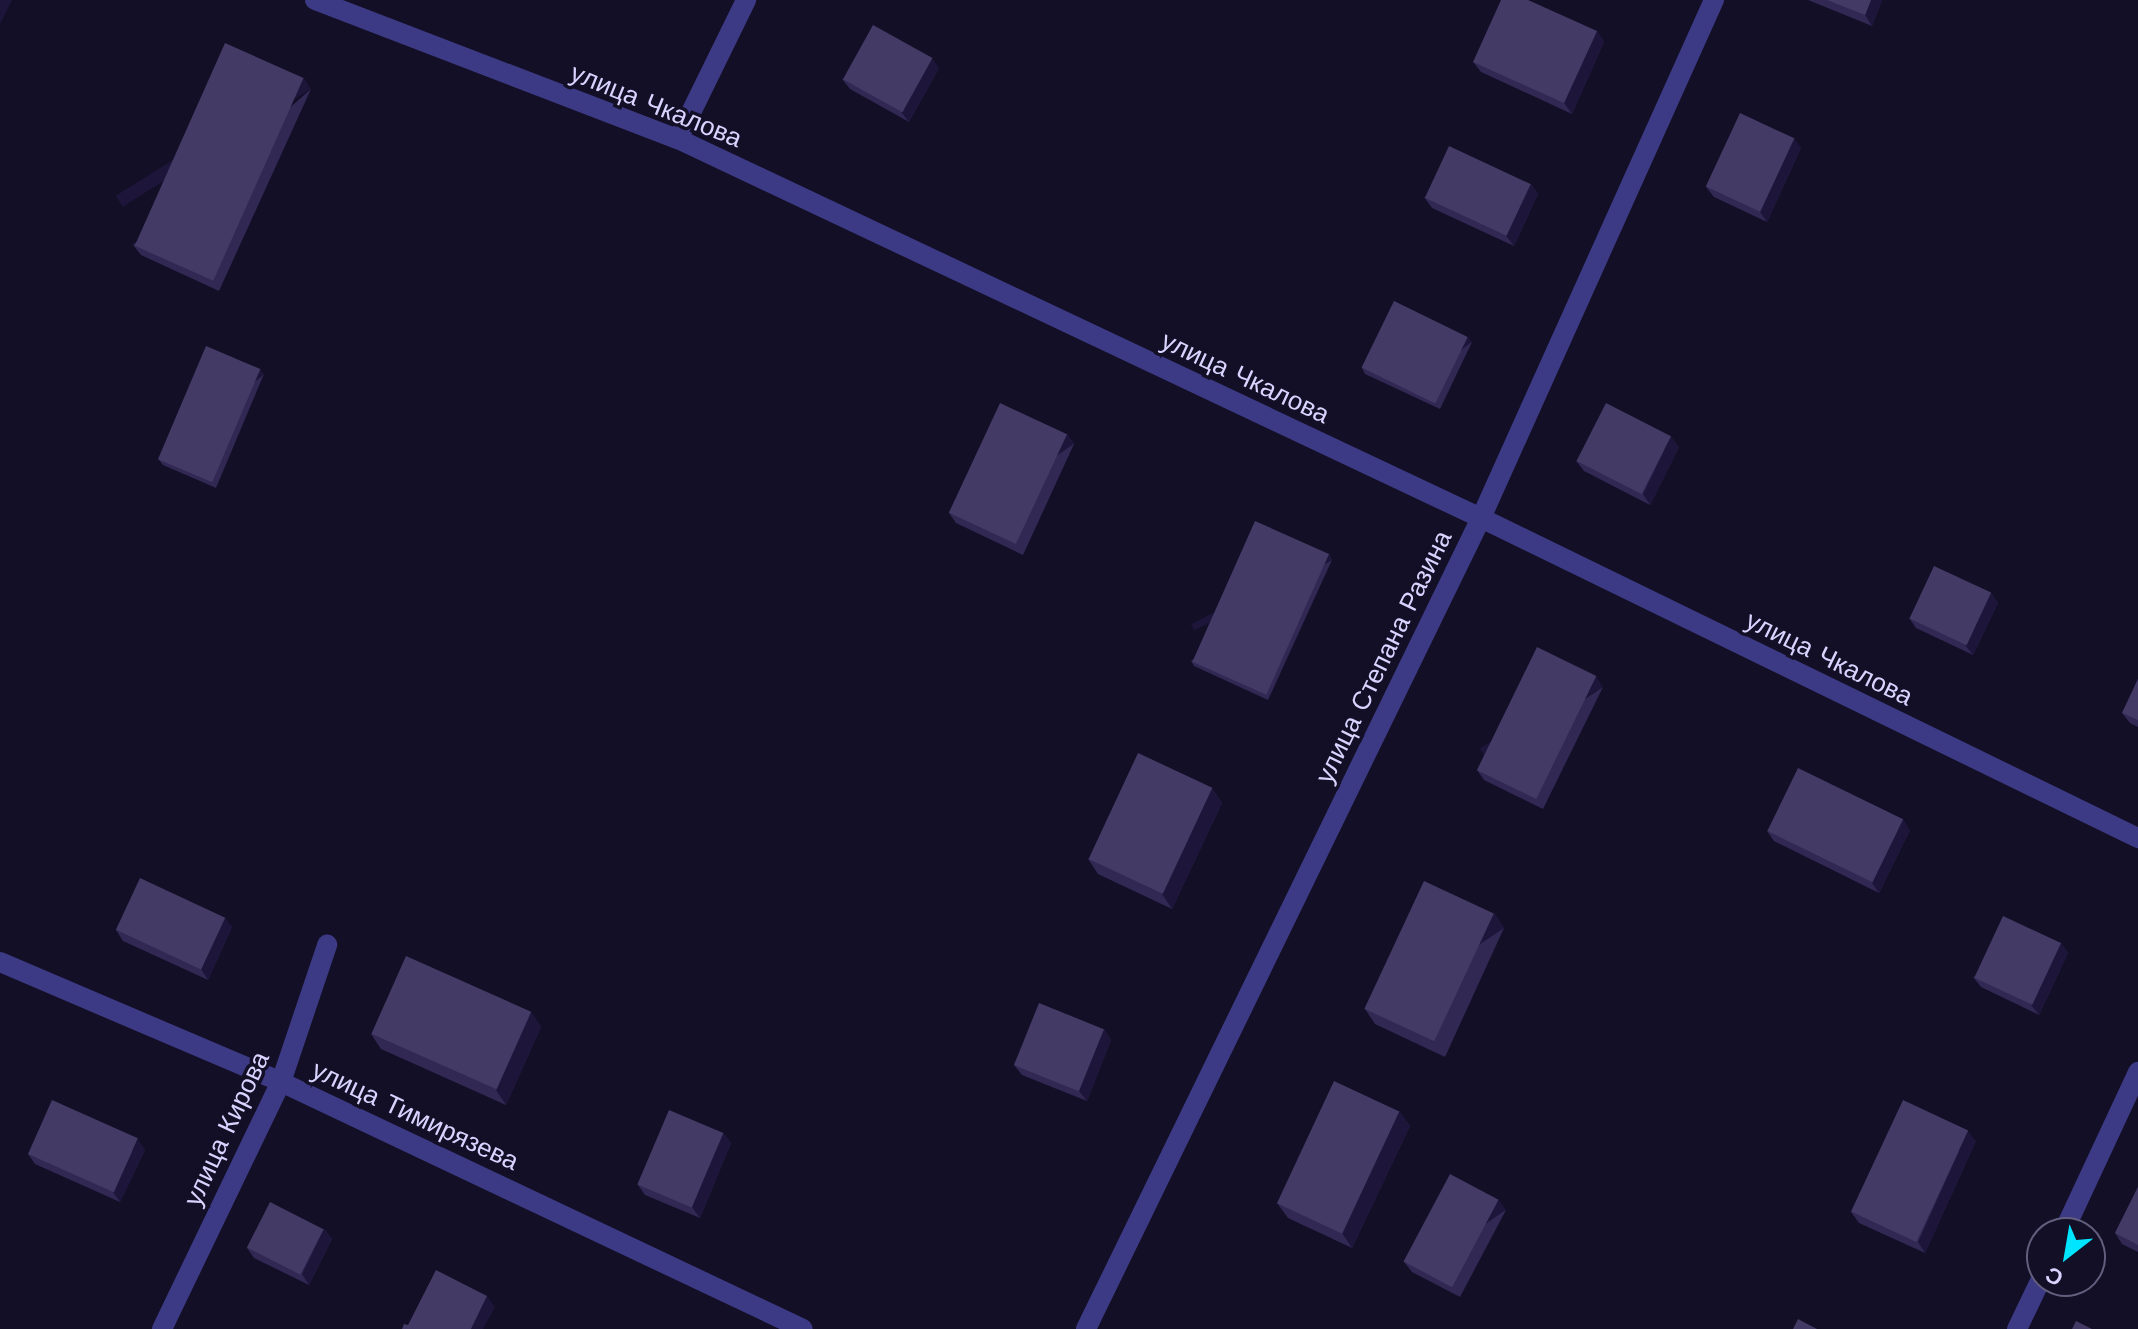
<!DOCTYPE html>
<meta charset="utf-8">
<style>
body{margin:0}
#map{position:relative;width:2138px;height:1329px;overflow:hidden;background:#130f26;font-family:"Work Sans",sans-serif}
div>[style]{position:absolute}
.minor>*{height:20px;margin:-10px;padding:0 10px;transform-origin:10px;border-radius:10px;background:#3d3a85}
.wall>*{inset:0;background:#312854}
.shaded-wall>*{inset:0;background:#1d163a;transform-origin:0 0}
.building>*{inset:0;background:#433a66;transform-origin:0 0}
span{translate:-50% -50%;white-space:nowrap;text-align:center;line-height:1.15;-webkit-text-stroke:7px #130f26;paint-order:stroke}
.street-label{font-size:26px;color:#d9d4ff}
.north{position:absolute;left:2026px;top:1217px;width:80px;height:80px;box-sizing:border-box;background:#130f26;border:2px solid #625e7d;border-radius:50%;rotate:211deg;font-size:22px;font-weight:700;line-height:32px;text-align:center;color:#d9d4ff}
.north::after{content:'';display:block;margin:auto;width:28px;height:36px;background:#00e5ff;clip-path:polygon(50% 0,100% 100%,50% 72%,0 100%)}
</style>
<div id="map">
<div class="minor">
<i style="left:315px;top:0;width:389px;rotate:21deg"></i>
<i style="left:678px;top:139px;width:888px;rotate:25.27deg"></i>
<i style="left:1481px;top:518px;width:731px;rotate:25.97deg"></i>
<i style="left:678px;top:139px;width:155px;rotate:-63.9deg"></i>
<i style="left:0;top:962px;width:306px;rotate:23.1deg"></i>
<i style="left:281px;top:1082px;width:577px;rotate:25.32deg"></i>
<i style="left:2063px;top:1233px;width:178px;rotate:-65deg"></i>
<i style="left:162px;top:1329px;width:274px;rotate:-64.3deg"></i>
<i style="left:281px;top:1082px;width:145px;rotate:-71.4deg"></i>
<i style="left:1086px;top:1329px;width:902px;rotate:-64.03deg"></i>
<i style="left:1481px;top:518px;width:568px;rotate:-65.78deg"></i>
<i style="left:2017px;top:1329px;width:58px;rotate:-64.3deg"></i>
</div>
<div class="wall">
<i style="clip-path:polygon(1808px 0,1882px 0,1872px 26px)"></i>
<i style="clip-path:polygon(1597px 31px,1604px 42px,1572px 114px,1481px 72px,1473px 62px)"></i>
<i style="clip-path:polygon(939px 68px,909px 122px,850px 89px,842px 79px)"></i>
<i style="clip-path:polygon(311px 89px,219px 291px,141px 255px,133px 245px)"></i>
<i style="clip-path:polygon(1801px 148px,1767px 222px,1714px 197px,1706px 187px)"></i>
<i style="clip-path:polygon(1531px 184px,1538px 194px,1514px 246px,1432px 208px,1424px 197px)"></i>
<i style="clip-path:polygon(1472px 342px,1440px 409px,1365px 374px,1362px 368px)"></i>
<i style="clip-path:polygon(264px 374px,216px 488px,163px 465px,159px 460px)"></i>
<i style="clip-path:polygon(1067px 434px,1074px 444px,1023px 555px,956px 523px,949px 513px)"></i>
<i style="clip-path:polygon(1679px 447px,1650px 505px,1584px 471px,1576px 461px)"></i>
<i style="clip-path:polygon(1329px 554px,1332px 560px,1268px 700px,1194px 666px,1191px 661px)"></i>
<i style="clip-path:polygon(1991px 593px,1998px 603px,1973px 655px,1916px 628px,1909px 618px)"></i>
<i style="clip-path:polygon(2138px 679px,2138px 727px,2130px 723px,2122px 713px)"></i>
<i style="clip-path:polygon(1603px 687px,1543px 809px,1484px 780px,1477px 770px)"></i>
<i style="clip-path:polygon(1212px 788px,1222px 803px,1172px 909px,1098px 874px,1088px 859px)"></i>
<i style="clip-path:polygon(1910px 830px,1879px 893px,1774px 841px,1767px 831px)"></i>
<i style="clip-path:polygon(1494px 913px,1504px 928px,1445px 1057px,1375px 1024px,1365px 1009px)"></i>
<i style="clip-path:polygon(232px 927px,208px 980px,123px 941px,116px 930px)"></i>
<i style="clip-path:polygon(2061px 943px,2068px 953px,2039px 1015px,1981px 987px,1973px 977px)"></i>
<i style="clip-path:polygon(531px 1012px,541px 1027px,506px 1105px,381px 1049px,371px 1034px)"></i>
<i style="clip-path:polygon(1104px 1029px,1111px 1040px,1087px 1101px,1022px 1075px,1014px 1065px)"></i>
<i style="clip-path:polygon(1399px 1111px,1410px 1126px,1352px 1248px,1288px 1218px,1277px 1203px)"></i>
<i style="clip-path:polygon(723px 1133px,731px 1143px,700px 1218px,645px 1195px,638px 1185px)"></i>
<i style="clip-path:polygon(1976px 1141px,1925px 1253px,1859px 1223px,1851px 1212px)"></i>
<i style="clip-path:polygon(145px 1150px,120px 1202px,35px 1164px,28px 1154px)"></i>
<i style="clip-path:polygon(2138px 1187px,2138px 1252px,2122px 1244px,2115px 1233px)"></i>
<i style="clip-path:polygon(1506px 1210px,1460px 1297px,1412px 1272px,1404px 1262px)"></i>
<i style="clip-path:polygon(324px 1229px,332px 1239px,309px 1285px,254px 1258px,247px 1248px)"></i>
</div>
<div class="shaded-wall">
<i style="clip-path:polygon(0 0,12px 0,0 24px)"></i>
<i style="clip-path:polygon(1871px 0,1882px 0,1872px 26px,1865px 15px)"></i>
<i style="clip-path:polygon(1597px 31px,1604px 42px,1572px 114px,1564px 103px)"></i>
<i style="clip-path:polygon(932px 58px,939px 68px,909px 122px,901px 112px)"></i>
<i style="left:304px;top:78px;width:13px;height:222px;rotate:58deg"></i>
<i style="clip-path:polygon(1794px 138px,1801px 148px,1767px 222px,1760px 212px)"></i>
<i style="clip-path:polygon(1531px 184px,1538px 194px,1514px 246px,1506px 236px)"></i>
<i style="left:1468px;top:337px;width:6px;height:74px;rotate:51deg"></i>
<i style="left:260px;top:369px;width:6px;height:123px;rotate:51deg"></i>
<i style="left:1067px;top:434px;width:12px;height:121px;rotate:55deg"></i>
<i style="clip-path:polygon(1671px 436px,1679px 447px,1650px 505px,1643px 494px)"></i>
<i style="left:1329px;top:554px;width:7px;height:155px;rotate:63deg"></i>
<i style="clip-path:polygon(1991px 593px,1998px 603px,1973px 655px,1965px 645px)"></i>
<i style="left:1596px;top:676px;width:13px;height:137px;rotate:58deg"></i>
<i style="clip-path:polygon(1212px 788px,1222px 803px,1172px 909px,1162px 894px)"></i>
<i style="clip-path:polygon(1903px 819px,1910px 830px,1879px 893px,1872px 883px)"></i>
<i style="left:1494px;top:913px;width:18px;height:142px;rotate:56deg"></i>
<i style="clip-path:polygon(225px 917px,232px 927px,208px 980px,201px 969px)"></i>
<i style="clip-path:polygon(2061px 943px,2068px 953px,2039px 1015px,2031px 1005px)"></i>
<i style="clip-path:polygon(531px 1012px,541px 1027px,506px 1105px,496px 1090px)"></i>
<i style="clip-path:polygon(1104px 1029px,1111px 1040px,1087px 1101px,1079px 1091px)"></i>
<i style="clip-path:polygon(1399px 1111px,1410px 1126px,1352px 1248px,1342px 1233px)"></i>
<i style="clip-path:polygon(1968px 1131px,1976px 1141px,1925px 1253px,1918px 1242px)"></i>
<i style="clip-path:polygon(723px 1133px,731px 1143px,700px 1218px,692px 1207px)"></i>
<i style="clip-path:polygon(138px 1139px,145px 1150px,120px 1202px,113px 1192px)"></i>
<i style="left:1499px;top:1200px;width:12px;height:98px;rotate:55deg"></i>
<i style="clip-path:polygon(324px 1229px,332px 1239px,309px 1285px,302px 1274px)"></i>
<i style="clip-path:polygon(487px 1296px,495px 1307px,483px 1329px,471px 1329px)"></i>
</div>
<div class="building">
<i style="clip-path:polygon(1501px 0,1528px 0,1597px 31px,1564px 103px,1473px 62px)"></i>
<i style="clip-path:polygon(1827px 0,1871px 0,1865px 15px)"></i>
<i style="left:873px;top:25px;width:68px;height:62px;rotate:29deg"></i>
<i style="left:225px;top:43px;width:86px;height:222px;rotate:24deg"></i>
<i style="left:1740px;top:113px;width:60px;height:81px;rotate:25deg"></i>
<i style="left:1449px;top:146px;width:90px;height:57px;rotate:25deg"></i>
<i style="left:1394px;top:301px;width:82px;height:74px;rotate:26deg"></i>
<i style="left:206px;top:346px;width:59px;height:123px;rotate:23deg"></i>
<i style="left:1000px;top:403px;width:74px;height:121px;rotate:25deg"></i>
<i style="left:1606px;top:403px;width:73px;height:65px;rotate:27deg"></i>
<i style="left:1255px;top:521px;width:81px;height:154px;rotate:24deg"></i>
<i style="left:1934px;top:566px;width:63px;height:58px;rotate:25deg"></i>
<i style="left:1537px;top:647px;width:66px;height:137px;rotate:26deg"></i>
<i style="clip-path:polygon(2138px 679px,2138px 720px,2122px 713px)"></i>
<i style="left:1138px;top:753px;width:82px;height:117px;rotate:25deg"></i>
<i style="left:1798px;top:768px;width:117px;height:70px;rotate:26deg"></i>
<i style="left:140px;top:878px;width:94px;height:57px;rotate:25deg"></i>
<i style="left:1424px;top:881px;width:77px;height:141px;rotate:25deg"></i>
<i style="left:2003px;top:916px;width:64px;height:68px;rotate:25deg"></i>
<i style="left:406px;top:956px;width:137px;height:85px;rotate:24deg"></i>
<i style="left:1039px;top:1003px;width:70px;height:67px;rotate:22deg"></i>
<i style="left:1334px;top:1081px;width:72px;height:135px;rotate:25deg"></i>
<i style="left:52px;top:1100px;width:94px;height:59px;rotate:24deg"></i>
<i style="left:1903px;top:1100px;width:72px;height:123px;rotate:25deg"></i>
<i style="left:669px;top:1110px;width:59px;height:81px;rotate:23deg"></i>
<i style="left:1450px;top:1174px;width:55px;height:99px;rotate:28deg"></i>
<i style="clip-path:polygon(2138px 1187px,2138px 1245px,2115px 1233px)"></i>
<i style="left:270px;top:1202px;width:60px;height:51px;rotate:27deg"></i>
<i style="clip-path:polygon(436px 1270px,487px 1296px,471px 1329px,402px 1329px,404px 1324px,408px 1325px)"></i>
<i style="clip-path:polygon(1798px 1319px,1817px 1329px,1793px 1329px)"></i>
<i style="clip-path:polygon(2076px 1321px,2092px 1329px,2072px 1329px)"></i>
</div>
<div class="street-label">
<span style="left:656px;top:106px;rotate:22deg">улица Чкалова</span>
<span style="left:1245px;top:378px;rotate:25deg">улица Чкалова</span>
<span style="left:1384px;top:657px;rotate:-64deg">улица Степана Разина</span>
<span style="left:1829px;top:659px;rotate:26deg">улица Чкалова</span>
<span style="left:415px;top:1116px;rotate:25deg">улица Тимирязева</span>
<span style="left:227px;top:1129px;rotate:-65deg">улица Кирова</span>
</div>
<div class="north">С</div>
</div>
